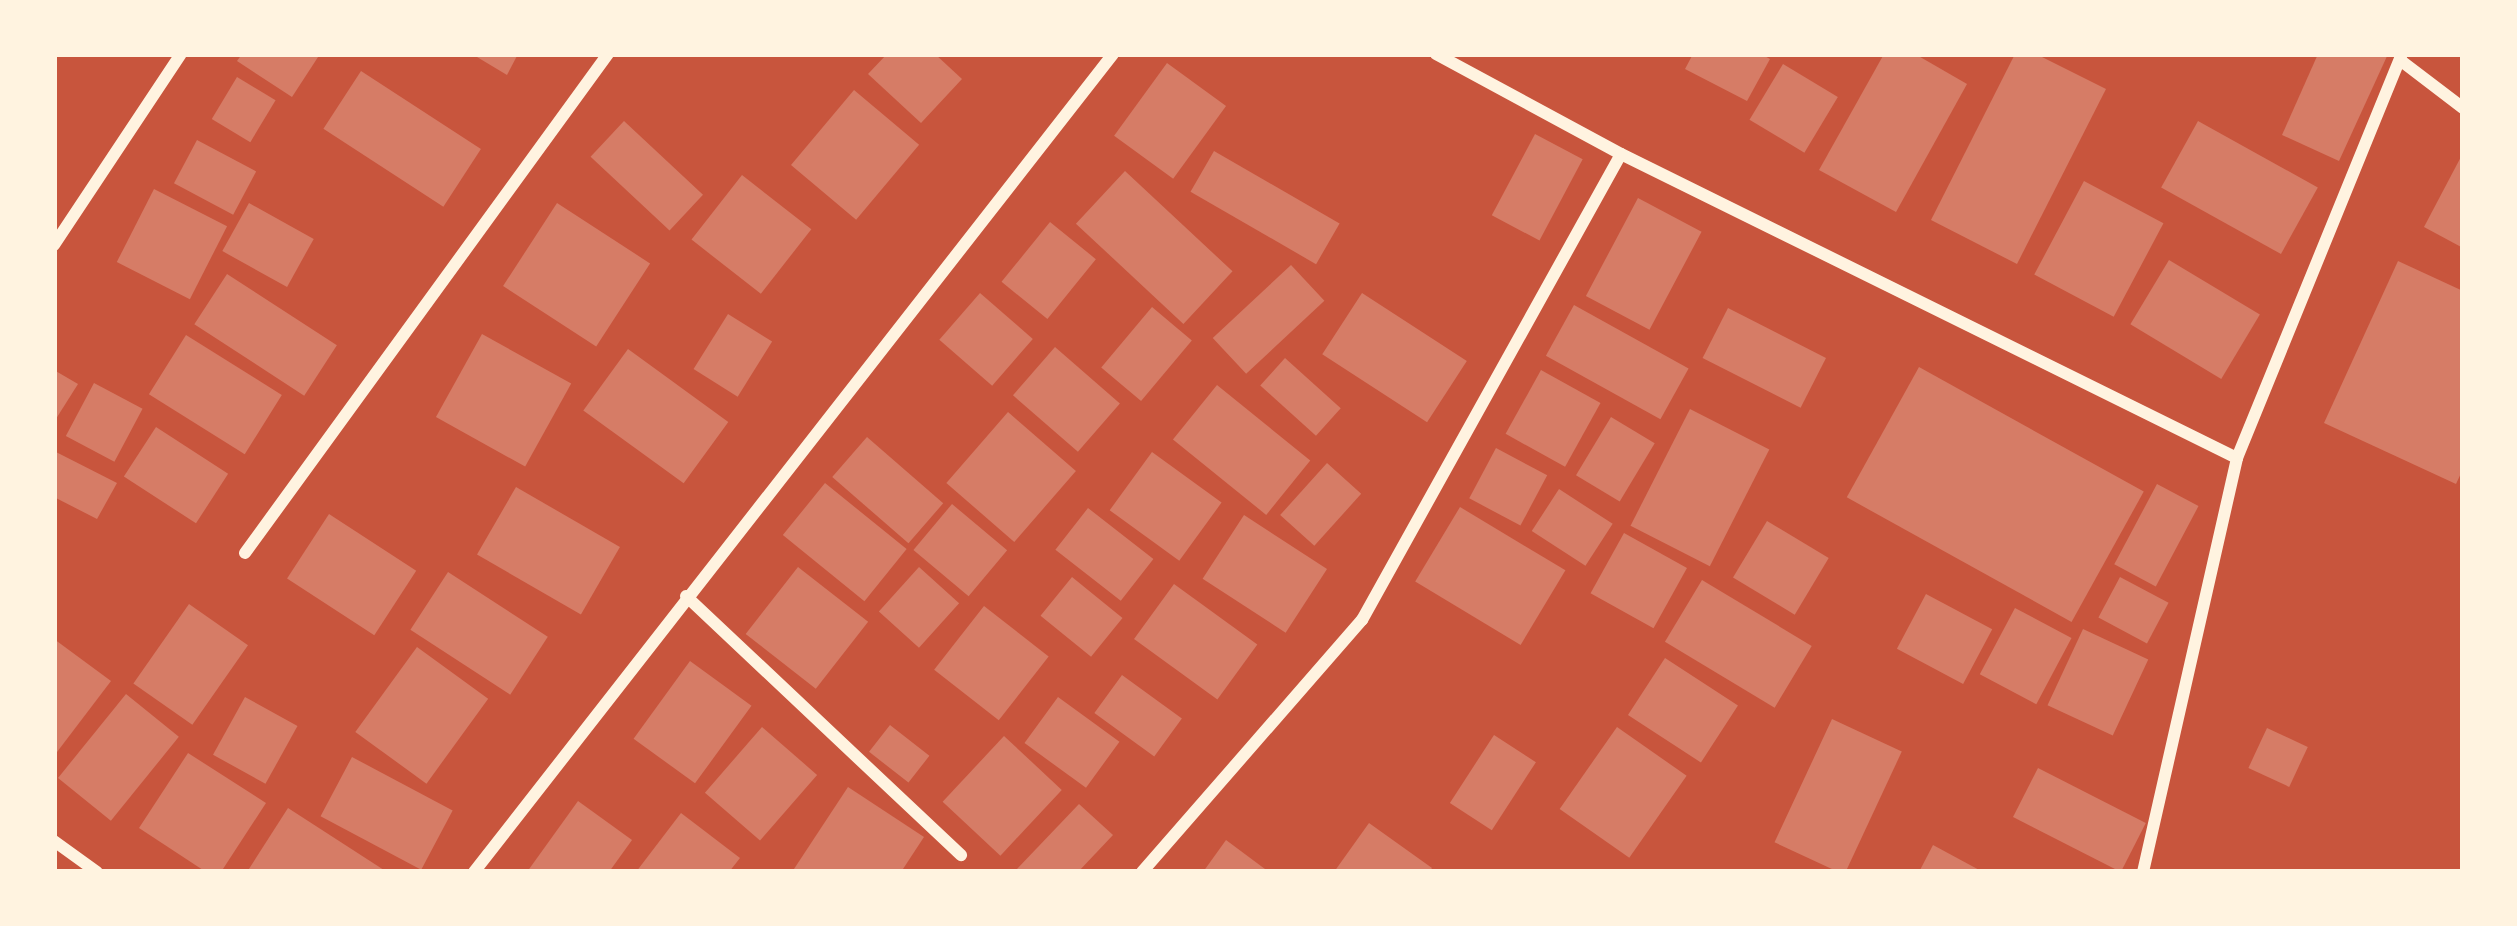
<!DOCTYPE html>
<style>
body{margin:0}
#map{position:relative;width:2517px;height:926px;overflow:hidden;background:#c8553d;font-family:Overpass,sans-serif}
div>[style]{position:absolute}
.building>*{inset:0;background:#d67c66;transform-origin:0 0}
.minor>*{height:12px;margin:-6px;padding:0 6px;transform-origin:6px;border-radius:6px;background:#fff3e0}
span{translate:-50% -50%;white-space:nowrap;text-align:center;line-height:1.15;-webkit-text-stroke:9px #fff3e0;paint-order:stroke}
.frame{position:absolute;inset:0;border:57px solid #fff3e0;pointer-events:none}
</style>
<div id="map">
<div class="building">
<i style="clip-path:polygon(242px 54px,320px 54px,292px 97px,237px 61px)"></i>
<i style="clip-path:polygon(472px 54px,518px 54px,507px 75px)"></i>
<i style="clip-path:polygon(887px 54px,935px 54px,962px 79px,921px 123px,868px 74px)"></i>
<i style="clip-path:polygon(1693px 54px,1761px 54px,1770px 59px,1747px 101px,1685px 69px)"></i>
<i style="clip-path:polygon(1884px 54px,1915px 54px,1967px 84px,1896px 212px,1819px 170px)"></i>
<i style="clip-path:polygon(2015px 54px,2036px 54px,2106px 89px,2017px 264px,1931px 220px)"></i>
<i style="clip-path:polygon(2318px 54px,2388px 54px,2339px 161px,2282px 135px)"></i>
<i style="left:1167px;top:63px;width:73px;height:90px;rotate:36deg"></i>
<i style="left:1783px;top:64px;width:64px;height:65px;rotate:31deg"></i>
<i style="left:361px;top:71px;width:143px;height:69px;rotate:33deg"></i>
<i style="left:237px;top:77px;width:45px;height:49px;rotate:31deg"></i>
<i style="left:854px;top:90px;width:85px;height:98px;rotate:40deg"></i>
<i style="left:624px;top:121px;width:108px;height:49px;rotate:43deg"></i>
<i style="left:2198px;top:121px;width:137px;height:76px;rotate:29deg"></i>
<i style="left:1535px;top:134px;width:54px;height:92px;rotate:28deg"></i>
<i style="left:197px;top:140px;width:67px;height:49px;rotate:28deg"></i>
<i style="left:1214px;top:151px;width:145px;height:47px;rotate:30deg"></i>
<i style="clip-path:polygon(2463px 153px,2463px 248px,2424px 227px)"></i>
<i style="left:1125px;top:171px;width:147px;height:72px;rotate:43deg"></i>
<i style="left:742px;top:175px;width:88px;height:82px;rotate:38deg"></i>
<i style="left:2084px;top:181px;width:90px;height:106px;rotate:28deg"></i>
<i style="left:154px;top:189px;width:82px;height:82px;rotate:27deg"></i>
<i style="left:1638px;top:198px;width:72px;height:111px;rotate:28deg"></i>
<i style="left:249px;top:203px;width:74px;height:55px;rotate:29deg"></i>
<i style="left:557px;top:203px;width:111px;height:99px;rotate:33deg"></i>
<i style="left:1050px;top:222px;width:59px;height:77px;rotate:39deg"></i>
<i style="left:2169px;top:260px;width:106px;height:75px;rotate:31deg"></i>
<i style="clip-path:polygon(2398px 261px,2463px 291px,2463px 469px,2456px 484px,2324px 423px)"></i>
<i style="left:1291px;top:265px;width:49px;height:107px;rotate:47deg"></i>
<i style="left:227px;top:274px;width:131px;height:60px;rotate:33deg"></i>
<i style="left:980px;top:293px;width:70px;height:62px;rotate:41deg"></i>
<i style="left:1362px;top:293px;width:125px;height:73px;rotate:33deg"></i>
<i style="left:1574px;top:305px;width:131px;height:58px;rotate:29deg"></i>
<i style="left:1152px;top:307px;width:52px;height:79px;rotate:40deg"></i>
<i style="left:1728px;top:308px;width:110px;height:56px;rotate:27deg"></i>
<i style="left:728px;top:314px;width:52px;height:65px;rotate:32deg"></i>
<i style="left:482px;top:334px;width:102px;height:95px;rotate:29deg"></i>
<i style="left:186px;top:335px;width:113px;height:70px;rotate:32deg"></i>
<i style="left:1055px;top:347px;width:86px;height:64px;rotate:41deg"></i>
<i style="left:628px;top:349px;width:124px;height:76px;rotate:36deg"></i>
<i style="left:1285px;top:358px;width:75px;height:37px;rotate:42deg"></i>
<i style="left:1919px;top:367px;width:257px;height:149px;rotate:29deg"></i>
<i style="clip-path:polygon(54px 370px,78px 384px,54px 422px)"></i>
<i style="left:1541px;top:370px;width:68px;height:73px;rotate:29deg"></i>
<i style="left:94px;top:383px;width:55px;height:60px;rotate:28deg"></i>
<i style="left:1217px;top:385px;width:120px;height:70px;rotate:39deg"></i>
<i style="left:1690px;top:409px;width:89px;height:131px;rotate:27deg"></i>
<i style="left:1008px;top:412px;width:90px;height:94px;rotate:41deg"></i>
<i style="left:1611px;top:417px;width:51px;height:68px;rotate:31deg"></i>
<i style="left:156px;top:427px;width:86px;height:59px;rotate:33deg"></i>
<i style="left:867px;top:437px;width:101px;height:53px;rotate:41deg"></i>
<i style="left:1496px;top:448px;width:58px;height:57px;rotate:28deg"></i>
<i style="clip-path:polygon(54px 451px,117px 483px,97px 519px,54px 497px)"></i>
<i style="left:1152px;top:452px;width:86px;height:72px;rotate:36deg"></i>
<i style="left:1327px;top:463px;width:46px;height:70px;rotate:42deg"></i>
<i style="left:825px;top:483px;width:105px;height:67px;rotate:39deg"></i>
<i style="left:2157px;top:484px;width:47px;height:91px;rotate:28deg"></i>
<i style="left:516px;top:487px;width:120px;height:78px;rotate:30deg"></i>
<i style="left:1559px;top:489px;width:64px;height:50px;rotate:33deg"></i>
<i style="left:952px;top:504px;width:72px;height:60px;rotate:40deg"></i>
<i style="left:1460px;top:507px;width:123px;height:87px;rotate:31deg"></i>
<i style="left:1088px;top:508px;width:83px;height:53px;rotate:38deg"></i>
<i style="left:329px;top:514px;width:104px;height:77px;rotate:33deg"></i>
<i style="left:1244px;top:515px;width:99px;height:76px;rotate:33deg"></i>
<i style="left:1767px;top:521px;width:72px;height:66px;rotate:31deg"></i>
<i style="left:1624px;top:533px;width:72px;height:69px;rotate:29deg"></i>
<i style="left:798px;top:567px;width:89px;height:85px;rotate:38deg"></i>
<i style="left:919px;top:567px;width:54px;height:60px;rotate:42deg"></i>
<i style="left:448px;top:572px;width:119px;height:69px;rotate:33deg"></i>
<i style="left:1072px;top:577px;width:65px;height:50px;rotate:39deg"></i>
<i style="left:2120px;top:577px;width:55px;height:46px;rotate:28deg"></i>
<i style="left:1702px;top:580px;width:128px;height:72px;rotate:31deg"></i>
<i style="left:1174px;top:584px;width:103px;height:68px;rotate:36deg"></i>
<i style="left:1926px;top:594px;width:75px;height:62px;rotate:28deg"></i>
<i style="left:189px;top:604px;width:72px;height:97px;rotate:35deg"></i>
<i style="left:984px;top:606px;width:82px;height:81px;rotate:38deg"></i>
<i style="left:2015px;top:608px;width:64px;height:75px;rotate:28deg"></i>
<i style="left:2083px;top:629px;width:72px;height:84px;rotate:25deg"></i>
<i style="clip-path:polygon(54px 639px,111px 681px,54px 756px)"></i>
<i style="left:417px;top:647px;width:88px;height:105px;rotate:36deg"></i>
<i style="left:1665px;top:658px;width:87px;height:68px;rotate:33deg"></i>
<i style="left:690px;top:661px;width:76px;height:96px;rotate:36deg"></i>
<i style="left:1122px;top:675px;width:74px;height:47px;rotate:36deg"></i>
<i style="left:126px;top:694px;width:68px;height:108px;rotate:39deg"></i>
<i style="left:245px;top:697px;width:60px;height:66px;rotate:29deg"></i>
<i style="left:1058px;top:697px;width:76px;height:57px;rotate:36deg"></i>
<i style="left:1832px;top:719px;width:77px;height:136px;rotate:25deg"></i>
<i style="left:890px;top:725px;width:50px;height:34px;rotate:38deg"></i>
<i style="left:762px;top:727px;width:73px;height:87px;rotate:41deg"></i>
<i style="left:1617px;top:727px;width:85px;height:100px;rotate:35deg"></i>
<i style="left:2267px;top:728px;width:45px;height:44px;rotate:25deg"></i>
<i style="left:1494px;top:735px;width:50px;height:81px;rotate:33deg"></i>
<i style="left:1004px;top:736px;width:79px;height:90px;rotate:43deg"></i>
<i style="clip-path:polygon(188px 753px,266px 803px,221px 872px,206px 872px,139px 828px)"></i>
<i style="left:352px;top:757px;width:114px;height:67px;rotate:28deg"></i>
<i style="left:2038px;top:768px;width:121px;height:55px;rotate:27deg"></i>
<i style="clip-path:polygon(848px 787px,924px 837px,901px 872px,792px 872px)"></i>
<i style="clip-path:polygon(578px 801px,632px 840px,609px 872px,527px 872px)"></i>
<i style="clip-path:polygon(1079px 804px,1113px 835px,1078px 872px,1014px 872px)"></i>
<i style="clip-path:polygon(288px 808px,387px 872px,247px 872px)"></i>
<i style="clip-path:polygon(681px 813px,740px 858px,729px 872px,636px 872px)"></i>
<i style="clip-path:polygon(1369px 823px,1432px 868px,1429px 872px,1334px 872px)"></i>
<i style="clip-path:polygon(1226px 840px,1269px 872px,1203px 872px)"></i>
<i style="clip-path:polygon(1933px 845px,1983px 872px,1919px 872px)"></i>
</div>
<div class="minor">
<i style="left:1436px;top:54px;width:210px;rotate:28.4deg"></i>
<i style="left:1621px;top:154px;width:687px;rotate:26.27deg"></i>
<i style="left:2400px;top:60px;width:79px;rotate:37.3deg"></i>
<i style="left:54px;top:245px;width:229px;rotate:-56.4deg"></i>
<i style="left:245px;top:553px;width:617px;rotate:-53.97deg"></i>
<i style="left:686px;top:596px;width:378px;rotate:43.3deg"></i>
<i style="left:54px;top:841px;width:53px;rotate:35.8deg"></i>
<i style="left:474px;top:872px;width:1038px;rotate:-52deg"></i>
<i style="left:1142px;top:872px;width:335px;rotate:-48.9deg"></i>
<i style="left:1362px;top:620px;width:533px;rotate:-60.93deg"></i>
<i style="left:2143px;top:872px;width:425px;rotate:-77.2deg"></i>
<i style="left:2237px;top:458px;width:436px;rotate:-67.8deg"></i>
</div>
<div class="frame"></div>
</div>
